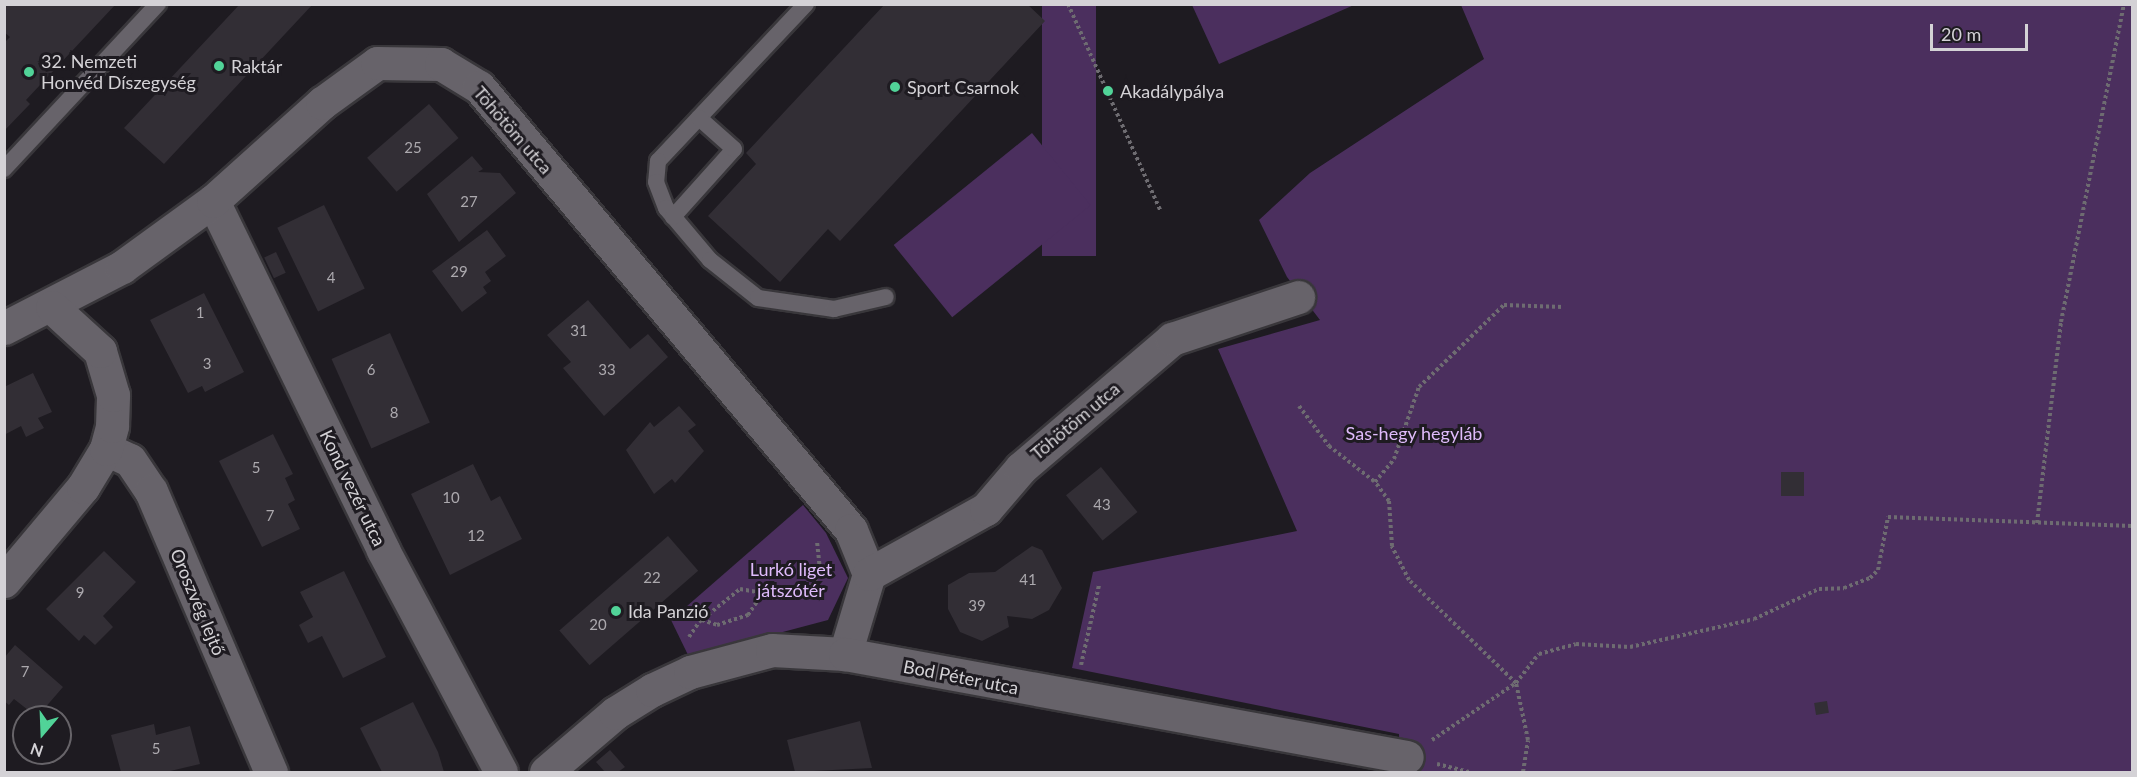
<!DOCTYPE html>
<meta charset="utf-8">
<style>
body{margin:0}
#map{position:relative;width:2137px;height:777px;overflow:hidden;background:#1e1b21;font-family:Lato,sans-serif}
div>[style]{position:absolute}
.green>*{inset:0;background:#4b2f5e;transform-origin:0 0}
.building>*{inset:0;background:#322e35;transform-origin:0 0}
.path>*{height:4px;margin-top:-2px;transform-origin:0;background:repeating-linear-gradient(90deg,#6e6c71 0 3px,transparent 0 6px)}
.roads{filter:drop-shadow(2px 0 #39373b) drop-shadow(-2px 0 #39373b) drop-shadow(0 2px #39373b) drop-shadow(0 -2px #39373b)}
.lane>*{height:16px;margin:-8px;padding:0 8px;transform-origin:8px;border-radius:8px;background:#67636a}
.street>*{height:33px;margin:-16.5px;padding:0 16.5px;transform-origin:16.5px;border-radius:16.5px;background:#67636a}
.dots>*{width:16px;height:16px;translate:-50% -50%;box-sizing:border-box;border:3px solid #1e1b21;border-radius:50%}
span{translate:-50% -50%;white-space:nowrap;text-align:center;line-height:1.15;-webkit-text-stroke:6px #1e1b21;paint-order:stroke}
.number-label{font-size:15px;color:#aca9ae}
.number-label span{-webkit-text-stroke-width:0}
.poi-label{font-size:18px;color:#d4d2d6}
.left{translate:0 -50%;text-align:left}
.street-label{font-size:18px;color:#d4d2d6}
.park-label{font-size:18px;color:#dfbbfb}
.frame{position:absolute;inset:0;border:6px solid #d4d2d6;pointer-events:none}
.north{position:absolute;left:12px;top:705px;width:60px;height:60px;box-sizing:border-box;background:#1e1b21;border:2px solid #676469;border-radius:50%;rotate:199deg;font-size:16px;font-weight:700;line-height:24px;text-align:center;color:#d4d2d6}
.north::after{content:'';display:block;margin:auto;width:21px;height:27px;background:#51d398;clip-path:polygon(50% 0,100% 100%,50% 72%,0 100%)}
.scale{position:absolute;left:1930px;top:24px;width:98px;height:27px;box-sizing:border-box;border:3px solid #d4d2d6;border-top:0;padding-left:8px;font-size:18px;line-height:21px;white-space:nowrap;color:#d4d2d6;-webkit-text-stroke:4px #1e1b21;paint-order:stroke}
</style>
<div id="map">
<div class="green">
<i style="left:1042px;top:5px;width:54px;height:251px"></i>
<i style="clip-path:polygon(1192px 5px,1354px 5px,1219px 64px)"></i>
<i style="clip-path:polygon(1461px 5px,2132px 5px,2132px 772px,1400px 772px,1399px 734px,1072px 668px,1093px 572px,1297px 531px,1218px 349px,1320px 320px,1287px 277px,1259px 220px,1310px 173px,1484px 59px)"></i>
<i style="left:1032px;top:133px;width:93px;height:178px;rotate:51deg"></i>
<i style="clip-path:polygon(803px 505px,826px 533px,848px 578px,828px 620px,689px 657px,671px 620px)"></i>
</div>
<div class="building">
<i style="clip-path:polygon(4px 4px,116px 4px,26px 100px,30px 104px,4px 131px,4px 43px,10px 37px,4px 32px)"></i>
<i style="clip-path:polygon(240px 4px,313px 4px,164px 164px,124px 128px)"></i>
<i style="clip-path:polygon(885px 4px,1027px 4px,1045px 21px,840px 241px,828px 229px,780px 282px,708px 216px,756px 164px,746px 153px)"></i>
<i style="left:429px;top:104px;width:45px;height:82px;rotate:49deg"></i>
<i style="clip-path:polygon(472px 156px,483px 169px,478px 172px,500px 173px,516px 193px,459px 242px,427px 194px)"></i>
<i style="left:324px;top:205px;width:93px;height:52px;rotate:64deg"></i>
<i style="clip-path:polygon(487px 230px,506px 256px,485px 272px,491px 281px,483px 287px,487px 293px,462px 312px,432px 271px)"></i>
<i style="left:276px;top:252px;width:23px;height:13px;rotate:65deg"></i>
<i style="clip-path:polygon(204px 293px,244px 372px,205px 392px,202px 386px,188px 393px,150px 320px)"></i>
<i style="clip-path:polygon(588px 300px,630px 349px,648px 334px,668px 357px,604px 416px,563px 368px,571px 362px,547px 335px)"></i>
<i style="left:390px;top:333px;width:98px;height:64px;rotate:66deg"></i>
<i style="clip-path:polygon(33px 373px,52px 412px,38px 418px,44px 428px,26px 437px,21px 426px,4px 435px,4px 387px)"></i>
<i style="clip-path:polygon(679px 406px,696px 425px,688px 431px,704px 451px,675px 483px,672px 479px,654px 494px,626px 450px,650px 422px,654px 427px)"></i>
<i style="clip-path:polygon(273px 434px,293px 474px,285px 478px,295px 500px,288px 504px,300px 529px,262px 547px,219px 461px)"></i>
<i style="clip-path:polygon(473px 464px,491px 501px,500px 496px,522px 539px,450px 575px,411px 494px)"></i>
<i style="left:1101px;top:467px;width:58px;height:45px;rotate:51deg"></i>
<i style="left:1781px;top:472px;width:23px;height:24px"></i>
<i style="left:668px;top:536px;width:46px;height:144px;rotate:49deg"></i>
<i style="clip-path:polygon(1032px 546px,1042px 550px,1062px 588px,1049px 610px,1032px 619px,1007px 616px,1009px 627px,982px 641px,960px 632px,948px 609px,948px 585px,969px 573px,995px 572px)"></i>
<i style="clip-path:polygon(104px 551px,136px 582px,103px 616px,113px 627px,95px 645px,84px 635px,79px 641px,46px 609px)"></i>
<i style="clip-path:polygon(344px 571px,386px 657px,343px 678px,322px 636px,308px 643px,299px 625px,313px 617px,300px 592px)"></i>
<i style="clip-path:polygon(15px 645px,63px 687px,37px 717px,14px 699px,9px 705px,4px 701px,4px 658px)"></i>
<i style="left:1827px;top:701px;width:12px;height:13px;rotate:81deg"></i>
<i style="clip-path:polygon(413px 702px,438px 752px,444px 772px,382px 772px,360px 728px)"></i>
<i style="clip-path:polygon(860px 721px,872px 768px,795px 772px,787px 740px)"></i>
<i style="clip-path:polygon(154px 724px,156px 735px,190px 726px,200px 764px,166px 772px,121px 772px,111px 735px)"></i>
<i style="clip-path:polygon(610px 750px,625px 767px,618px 772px,605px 772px,596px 762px)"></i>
</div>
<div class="path">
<i style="left:1068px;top:4px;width:226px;rotate:65.9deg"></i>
<i style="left:1299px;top:406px;width:50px;rotate:53.1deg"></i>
<i style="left:1329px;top:446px;width:58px;rotate:38deg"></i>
<i style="left:2037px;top:523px;width:202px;rotate:-83.2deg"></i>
<i style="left:2061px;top:322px;width:324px;rotate:-78.8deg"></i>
<i style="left:702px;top:620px;width:16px;rotate:18deg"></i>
<i style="left:717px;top:625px;width:33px;rotate:-18deg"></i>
<i style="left:748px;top:615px;width:29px;rotate:-56deg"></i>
<i style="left:689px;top:637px;width:18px;rotate:-56deg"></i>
<i style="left:699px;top:622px;width:53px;rotate:-38.8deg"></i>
<i style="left:740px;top:589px;width:46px;rotate:10.1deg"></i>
<i style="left:785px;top:597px;width:25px;rotate:-12deg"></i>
<i style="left:809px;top:592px;width:25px;rotate:-63deg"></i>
<i style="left:820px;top:570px;width:30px;rotate:-96deg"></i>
<i style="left:1081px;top:665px;width:82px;rotate:-77.3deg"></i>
<i style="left:1432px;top:740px;width:102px;rotate:-34.2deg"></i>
<i style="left:1516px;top:683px;width:149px;rotate:-136.1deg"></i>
<i style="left:1409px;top:580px;width:38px;rotate:-117deg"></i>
<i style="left:1392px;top:546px;width:45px;rotate:-93.8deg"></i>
<i style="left:1389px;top:501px;width:24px;rotate:-126deg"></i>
<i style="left:1375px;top:482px;width:30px;rotate:-50deg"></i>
<i style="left:1394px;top:459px;width:76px;rotate:-70.9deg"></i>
<i style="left:1419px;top:387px;width:118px;rotate:-44deg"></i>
<i style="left:1504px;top:305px;width:60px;rotate:1.9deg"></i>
<i style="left:1437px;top:764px;width:33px;rotate:14deg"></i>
<i style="left:1523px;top:772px;width:32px;rotate:-81deg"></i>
<i style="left:1528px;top:740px;width:58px;rotate:-101.9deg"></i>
<i style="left:1516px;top:683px;width:37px;rotate:-52deg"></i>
<i style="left:1539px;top:654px;width:38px;rotate:-15deg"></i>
<i style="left:1576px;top:644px;width:54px;rotate:3.2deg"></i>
<i style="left:1630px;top:647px;width:127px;rotate:-12.7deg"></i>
<i style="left:1754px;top:619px;width:72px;rotate:-24.8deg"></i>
<i style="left:1819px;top:589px;width:25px;rotate:-2deg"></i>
<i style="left:1844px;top:588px;width:28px;rotate:-21deg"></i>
<i style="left:1870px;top:578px;width:11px;rotate:-45deg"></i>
<i style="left:1878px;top:570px;width:54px;rotate:-79.3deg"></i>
<i style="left:1888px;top:517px;width:244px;rotate:2.1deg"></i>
</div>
<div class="roads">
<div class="lane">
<i style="left:806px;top:4px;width:216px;rotate:133.3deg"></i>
<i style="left:658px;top:161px;width:21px;rotate:95deg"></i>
<i style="left:656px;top:182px;width:28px;rotate:69deg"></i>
<i style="left:666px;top:208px;width:68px;rotate:49.8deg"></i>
<i style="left:710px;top:260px;width:61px;rotate:38.4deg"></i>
<i style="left:758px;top:298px;width:77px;rotate:8.2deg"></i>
<i style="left:834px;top:309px;width:53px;rotate:-13deg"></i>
<i style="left:4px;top:169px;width:226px;rotate:-47deg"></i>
<i style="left:673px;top:217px;width:91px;rotate:-48.1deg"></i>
<i style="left:734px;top:149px;width:47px;rotate:-138.5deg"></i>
</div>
<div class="street">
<i style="left:213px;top:201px;width:388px;rotate:64deg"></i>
<i style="left:383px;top:550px;width:251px;rotate:62deg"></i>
<i style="left:4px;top:328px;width:133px;rotate:-27.3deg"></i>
<i style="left:122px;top:267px;width:112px;rotate:-36deg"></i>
<i style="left:213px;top:201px;width:147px;rotate:-42deg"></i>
<i style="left:322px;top:103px;width:68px;rotate:-36deg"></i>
<i style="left:377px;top:63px;width:64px;rotate:0.9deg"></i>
<i style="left:441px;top:64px;width:44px;rotate:31.2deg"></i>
<i style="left:479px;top:87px;width:578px;rotate:49.98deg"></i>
<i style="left:851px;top:530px;width:48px;rotate:67.8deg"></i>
<i style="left:869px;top:574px;width:84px;rotate:106.7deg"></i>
<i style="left:106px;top:449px;width:26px;rotate:25deg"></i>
<i style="left:130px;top:460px;width:37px;rotate:56deg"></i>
<i style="left:151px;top:491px;width:306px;rotate:66.9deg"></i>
<i style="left:869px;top:574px;width:134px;rotate:-29.1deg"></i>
<i style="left:986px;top:509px;width:54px;rotate:-49.5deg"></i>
<i style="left:1021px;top:468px;width:199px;rotate:-40.5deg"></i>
<i style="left:1172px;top:339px;width:133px;rotate:-18.4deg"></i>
<i style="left:4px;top:581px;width:123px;rotate:-50deg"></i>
<i style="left:83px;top:487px;width:44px;rotate:-58.8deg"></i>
<i style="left:106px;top:449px;width:24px;rotate:-75deg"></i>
<i style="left:112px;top:426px;width:31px;rotate:-88deg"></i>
<i style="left:113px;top:395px;width:46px;rotate:-106.5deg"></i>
<i style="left:100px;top:351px;width:65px;rotate:-137.5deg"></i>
<i style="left:546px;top:772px;width:91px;rotate:-40.5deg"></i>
<i style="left:615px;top:713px;width:44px;rotate:-31.9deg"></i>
<i style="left:652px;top:690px;width:42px;rotate:-25.3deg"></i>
<i style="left:690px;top:672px;width:85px;rotate:-15deg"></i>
<i style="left:772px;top:650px;width:73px;rotate:3.1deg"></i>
<i style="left:845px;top:654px;width:571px;rotate:10.39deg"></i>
</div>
</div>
<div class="dots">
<i style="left:219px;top:66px;background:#51d398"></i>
<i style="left:29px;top:72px;background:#51d398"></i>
<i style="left:895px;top:87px;background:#51d398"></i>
<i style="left:1108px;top:91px;background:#51d398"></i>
<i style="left:616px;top:611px;background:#51d398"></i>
</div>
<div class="number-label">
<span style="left:413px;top:148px">25</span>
<span style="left:469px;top:202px">27</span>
<span style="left:459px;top:272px">29</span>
<span style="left:331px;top:278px">4</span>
<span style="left:200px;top:313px">1</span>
<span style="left:579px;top:331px">31</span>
<span style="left:207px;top:364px">3</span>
<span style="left:371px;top:370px">6</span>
<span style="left:607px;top:370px">33</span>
<span style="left:394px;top:413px">8</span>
<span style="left:256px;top:468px">5</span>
<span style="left:451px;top:498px">10</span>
<span style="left:1102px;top:505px">43</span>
<span style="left:270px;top:516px">7</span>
<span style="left:476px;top:536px">12</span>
<span style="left:652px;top:578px">22</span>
<span style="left:1028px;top:580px">41</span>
<span style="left:80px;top:593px">9</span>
<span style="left:977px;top:606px">39</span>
<span style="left:598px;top:625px">20</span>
<span style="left:25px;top:672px">7</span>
<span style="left:156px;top:749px">5</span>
</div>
<div class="poi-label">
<span class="left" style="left:41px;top:72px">32. Nemzeti<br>Honvéd Díszegység</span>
<span class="left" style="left:231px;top:66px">Raktár</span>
<span class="left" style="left:907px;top:87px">Sport Csarnok</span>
<span class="left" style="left:1120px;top:91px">Akadálypálya</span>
<span class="left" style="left:628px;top:611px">Ida Panzió</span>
</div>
<div class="street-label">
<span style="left:513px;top:130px;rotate:49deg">Töhötöm utca</span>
<span style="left:1075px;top:421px;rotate:-40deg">Töhötöm utca</span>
<span style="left:353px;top:488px;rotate:64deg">Kond vezér utca</span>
<span style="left:198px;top:602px;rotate:67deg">Oroszvég lejtő</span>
<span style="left:961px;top:677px;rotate:11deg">Bod Péter utca</span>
</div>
<div class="park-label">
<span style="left:1414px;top:433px">Sas-hegy hegyláb</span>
<span style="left:791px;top:580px">Lurkó liget<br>játszótér</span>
</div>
<div class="frame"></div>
<div class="north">N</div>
<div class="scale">20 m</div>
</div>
